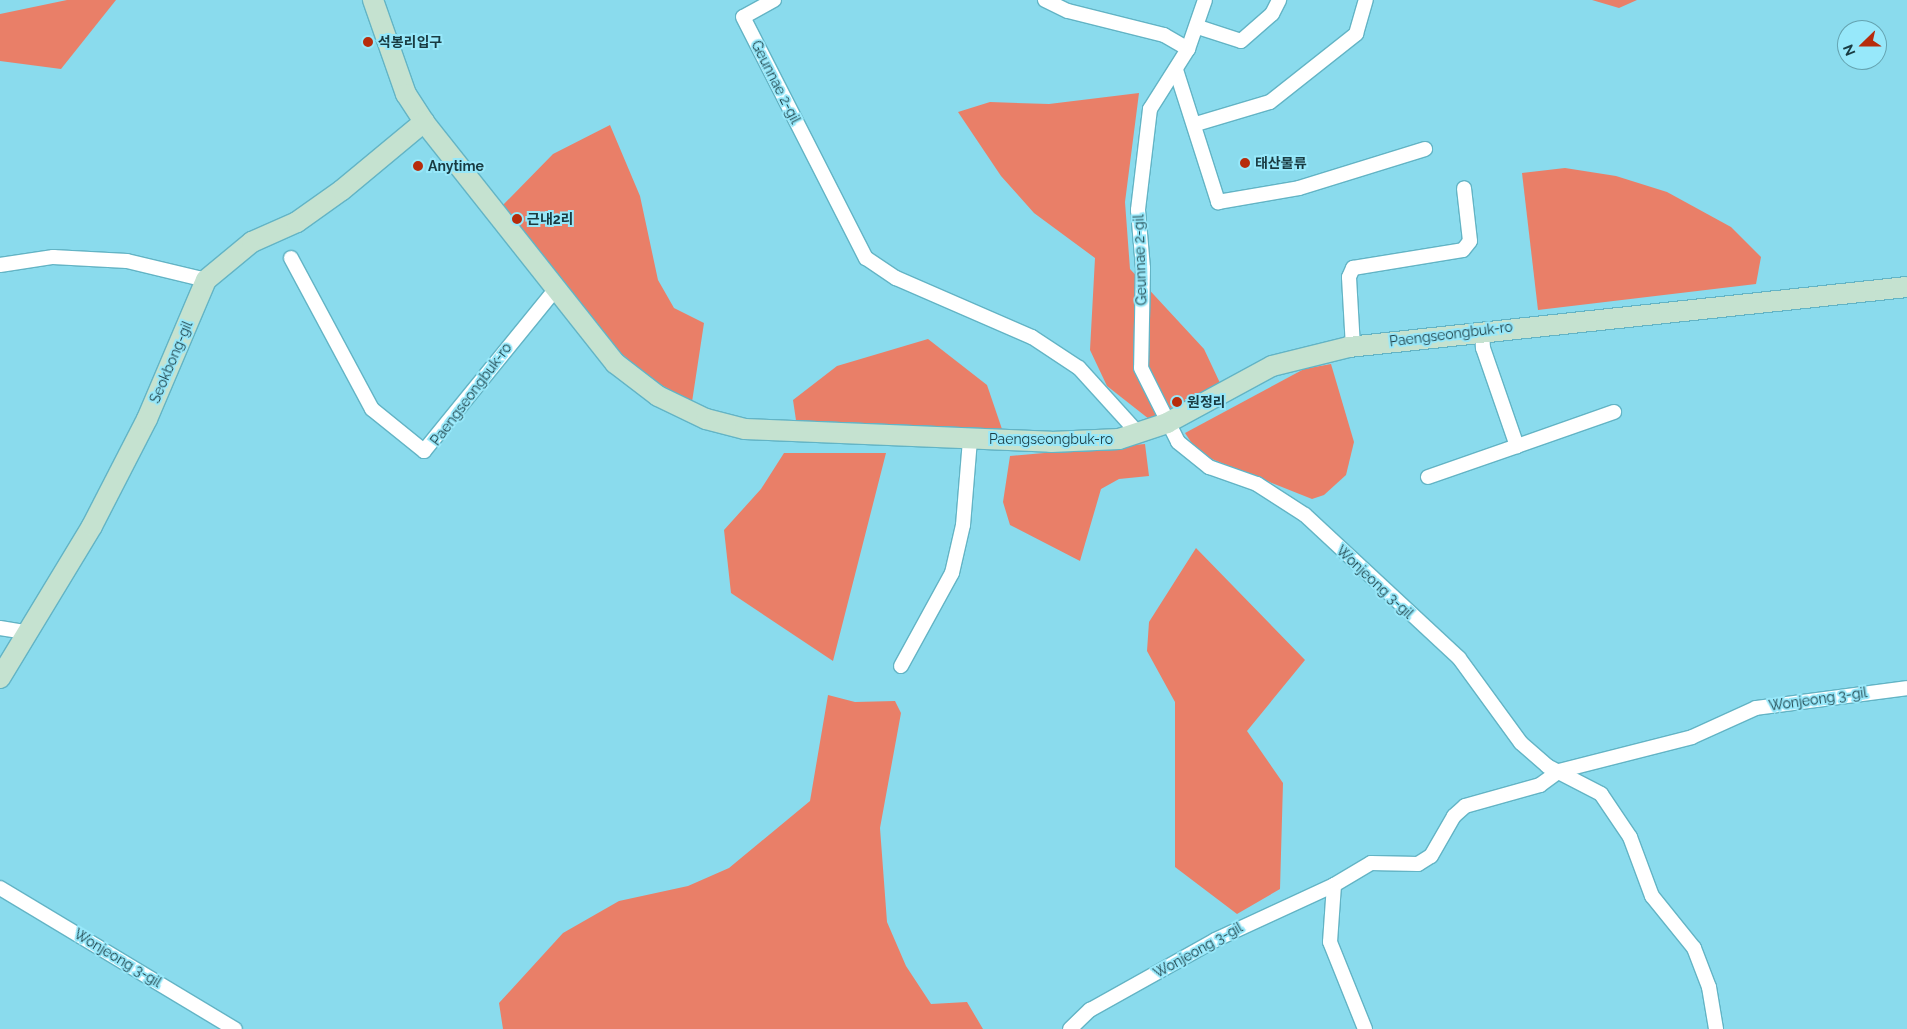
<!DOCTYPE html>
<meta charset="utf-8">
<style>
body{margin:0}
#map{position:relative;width:1907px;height:1029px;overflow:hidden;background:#8adbed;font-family:Raleway,"Noto Sans KR",sans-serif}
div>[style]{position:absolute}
.green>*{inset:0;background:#e97f68}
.roads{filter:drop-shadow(1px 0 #63b4c5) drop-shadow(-1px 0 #63b4c5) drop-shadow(0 1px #63b4c5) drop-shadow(0 -1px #63b4c5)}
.street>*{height:14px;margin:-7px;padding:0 7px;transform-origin:7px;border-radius:7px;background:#fff}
.secondary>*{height:20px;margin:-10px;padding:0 10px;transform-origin:10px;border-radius:10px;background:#c5e2d0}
.dots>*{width:14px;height:14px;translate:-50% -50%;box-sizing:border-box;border:2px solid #97e8fa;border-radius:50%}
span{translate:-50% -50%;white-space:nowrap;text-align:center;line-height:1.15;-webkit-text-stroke:4px #97e8fa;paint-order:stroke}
.poi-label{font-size:14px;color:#193b42;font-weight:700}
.left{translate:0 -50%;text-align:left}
.street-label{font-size:14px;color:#193b42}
.north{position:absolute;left:1837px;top:20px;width:50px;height:50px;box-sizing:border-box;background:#97e8fa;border:1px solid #65a3b0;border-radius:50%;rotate:248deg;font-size:14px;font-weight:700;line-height:20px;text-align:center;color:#193b42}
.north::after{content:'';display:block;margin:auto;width:18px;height:22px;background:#b72c0c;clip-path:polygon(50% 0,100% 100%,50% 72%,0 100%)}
</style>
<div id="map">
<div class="green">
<i style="clip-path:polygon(67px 0,116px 0,61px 69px,0 61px,0 14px)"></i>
<i style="clip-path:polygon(1592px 0,1637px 0,1619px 8px)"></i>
<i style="clip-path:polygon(1139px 93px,1125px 202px,1130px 269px,1204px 349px,1220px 383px,1149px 419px,1107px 386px,1090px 350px,1095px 258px,1034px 213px,1001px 176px,958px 112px,990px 102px,1049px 104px)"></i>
<i style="clip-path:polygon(610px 125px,640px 196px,658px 280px,674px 308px,704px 323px,692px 402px,649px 378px,611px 344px,503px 205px,553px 154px)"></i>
<i style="clip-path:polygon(1565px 168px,1616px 176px,1667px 192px,1731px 227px,1761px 257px,1756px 284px,1538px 310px,1522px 173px)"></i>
<i style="clip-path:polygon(928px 339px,987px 385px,1004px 435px,797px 427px,793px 400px,837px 366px)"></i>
<i style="clip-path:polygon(1331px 364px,1354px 442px,1346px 475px,1324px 495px,1312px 499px,1199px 454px,1185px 433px,1304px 369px)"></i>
<i style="clip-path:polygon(1145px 444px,1149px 476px,1119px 479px,1101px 489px,1080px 561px,1010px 525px,1003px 502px,1010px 456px)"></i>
<i style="clip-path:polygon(784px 453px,886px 453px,833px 661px,731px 593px,724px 530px,761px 489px)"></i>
<i style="clip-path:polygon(1196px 548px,1305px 660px,1247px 731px,1283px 783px,1280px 889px,1237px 914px,1175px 867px,1175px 702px,1147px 651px,1149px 622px)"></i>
<i style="clip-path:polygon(828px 695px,855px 702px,895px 701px,901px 713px,880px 828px,887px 922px,906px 966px,931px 1004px,967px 1002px,983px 1029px,503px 1029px,499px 1003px,563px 933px,619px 901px,688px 886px,729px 868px,810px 801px)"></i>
</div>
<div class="roads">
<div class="street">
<i style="left:774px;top:0;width:35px;rotate:151deg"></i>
<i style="left:743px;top:17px;width:271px;rotate:63deg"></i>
<i style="left:866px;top:258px;width:36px;rotate:34deg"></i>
<i style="left:896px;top:278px;width:148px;rotate:23.5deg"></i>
<i style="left:1032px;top:337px;width:56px;rotate:33.4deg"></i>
<i style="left:1079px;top:368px;width:88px;rotate:47.8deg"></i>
<i style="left:1045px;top:0;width:25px;rotate:26deg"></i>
<i style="left:1068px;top:11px;width:99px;rotate:14deg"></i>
<i style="left:1164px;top:35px;width:28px;rotate:30deg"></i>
<i style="left:1188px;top:49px;width:71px;rotate:122.3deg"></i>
<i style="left:1150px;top:109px;width:102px;rotate:96.8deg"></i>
<i style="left:1138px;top:210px;width:58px;rotate:85.1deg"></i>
<i style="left:1143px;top:268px;width:100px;rotate:91.1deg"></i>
<i style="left:1141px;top:368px;width:83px;rotate:63.4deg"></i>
<i style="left:1178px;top:442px;width:40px;rotate:39deg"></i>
<i style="left:1209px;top:467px;width:51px;rotate:19.5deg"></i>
<i style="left:1257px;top:484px;width:57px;rotate:32.9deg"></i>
<i style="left:1305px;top:515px;width:210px;rotate:42.9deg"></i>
<i style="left:1459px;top:658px;width:105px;rotate:53.9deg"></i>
<i style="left:1521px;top:743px;width:35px;rotate:41deg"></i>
<i style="left:1547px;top:766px;width:61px;rotate:27.4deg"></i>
<i style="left:1601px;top:794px;width:52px;rotate:56deg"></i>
<i style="left:1630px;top:837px;width:63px;rotate:69.6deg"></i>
<i style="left:1652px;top:896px;width:67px;rotate:51.1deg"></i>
<i style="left:1694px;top:948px;width:42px;rotate:69deg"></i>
<i style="left:1709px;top:987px;width:43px;rotate:80.5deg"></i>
<i style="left:1198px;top:27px;width:45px;rotate:18deg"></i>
<i style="left:1241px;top:41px;width:41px;rotate:-41.1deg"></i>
<i style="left:1272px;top:14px;width:16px;rotate:-63deg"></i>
<i style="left:1188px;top:49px;width:52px;rotate:-70.9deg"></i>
<i style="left:1176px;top:70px;width:139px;rotate:72.3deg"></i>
<i style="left:1218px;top:202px;width:82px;rotate:-9.8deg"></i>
<i style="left:1299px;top:188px;width:132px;rotate:-17.2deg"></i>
<i style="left:1196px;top:124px;width:77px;rotate:-16.6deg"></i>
<i style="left:1270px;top:102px;width:110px;rotate:-38.3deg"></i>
<i style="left:1356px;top:34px;width:35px;rotate:-74deg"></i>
<i style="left:291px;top:258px;width:171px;rotate:61.8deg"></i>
<i style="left:372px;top:409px;width:67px;rotate:38.9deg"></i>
<i style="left:424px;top:451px;width:208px;rotate:-50.9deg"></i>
<i style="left:0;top:265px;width:54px;rotate:-8.6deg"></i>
<i style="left:53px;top:257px;width:74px;rotate:3.1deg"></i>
<i style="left:127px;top:261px;width:81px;rotate:13.5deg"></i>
<i style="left:1482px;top:330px;width:18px;rotate:87deg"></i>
<i style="left:1483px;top:348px;width:104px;rotate:70.9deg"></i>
<i style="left:1517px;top:446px;width:103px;rotate:-19.3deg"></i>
<i style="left:1353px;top:347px;width:70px;rotate:-93.3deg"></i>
<i style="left:1349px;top:277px;width:10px;rotate:-66deg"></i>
<i style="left:1353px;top:268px;width:111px;rotate:-9.3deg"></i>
<i style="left:1463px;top:250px;width:11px;rotate:-52deg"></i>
<i style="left:1470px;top:241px;width:53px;rotate:-96.5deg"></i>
<i style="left:1428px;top:477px;width:94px;rotate:-19.2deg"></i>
<i style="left:0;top:628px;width:26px;rotate:9deg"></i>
<i style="left:901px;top:666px;width:106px;rotate:-61.3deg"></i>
<i style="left:952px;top:573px;width:49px;rotate:-77.1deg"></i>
<i style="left:963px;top:525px;width:86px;rotate:-85.3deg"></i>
<i style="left:1334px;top:885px;width:57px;rotate:94deg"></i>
<i style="left:1330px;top:942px;width:94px;rotate:68.1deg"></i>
<i style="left:0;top:888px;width:274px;rotate:31deg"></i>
<i style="left:1070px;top:1029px;width:28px;rotate:-44deg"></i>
<i style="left:1090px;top:1010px;width:143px;rotate:-29.2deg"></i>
<i style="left:1215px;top:940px;width:131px;rotate:-24.8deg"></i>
<i style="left:1334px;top:885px;width:43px;rotate:-30.7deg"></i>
<i style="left:1371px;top:863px;width:47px;rotate:1.2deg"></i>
<i style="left:1418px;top:864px;width:15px;rotate:-32deg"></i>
<i style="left:1431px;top:856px;width:46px;rotate:-60.1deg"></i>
<i style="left:1454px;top:816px;width:15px;rotate:-42deg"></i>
<i style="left:1465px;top:806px;width:78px;rotate:-15.6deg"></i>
<i style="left:1540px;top:785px;width:24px;rotate:-36deg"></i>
<i style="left:1559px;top:771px;width:137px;rotate:-14.3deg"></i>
<i style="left:1692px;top:737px;width:70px;rotate:-24.4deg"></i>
<i style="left:1756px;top:708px;width:152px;rotate:-7.5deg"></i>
</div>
<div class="secondary">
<i style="left:373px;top:0;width:100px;rotate:70.7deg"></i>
<i style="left:406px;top:94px;width:33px;rotate:57deg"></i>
<i style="left:424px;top:122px;width:308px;rotate:51.6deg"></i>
<i style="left:615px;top:363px;width:54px;rotate:37.5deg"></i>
<i style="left:658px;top:396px;width:53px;rotate:25.6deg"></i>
<i style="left:706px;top:419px;width:40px;rotate:14.4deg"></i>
<i style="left:745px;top:429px;width:306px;rotate:2.4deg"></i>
<i style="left:1051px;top:442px;width:68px;rotate:-2.5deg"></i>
<i style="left:1119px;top:439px;width:51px;rotate:-18.4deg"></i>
<i style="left:1167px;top:423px;width:119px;rotate:-28.5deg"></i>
<i style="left:1272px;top:366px;width:79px;rotate:-13.9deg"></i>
<i style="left:1349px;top:347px;width:561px;rotate:-6.14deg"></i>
<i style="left:0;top:678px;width:178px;rotate:-58.8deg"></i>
<i style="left:92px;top:526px;width:120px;rotate:-62.8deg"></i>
<i style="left:147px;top:419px;width:151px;rotate:-67deg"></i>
<i style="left:206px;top:280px;width:60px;rotate:-39.6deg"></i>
<i style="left:252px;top:242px;width:49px;rotate:-24deg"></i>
<i style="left:297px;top:222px;width:55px;rotate:-35.4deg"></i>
<i style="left:342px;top:190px;width:107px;rotate:-39.7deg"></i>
</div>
</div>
<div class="dots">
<i style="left:368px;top:42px;background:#b72c0c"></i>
<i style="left:1245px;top:163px;background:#b72c0c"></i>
<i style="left:418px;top:166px;background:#b72c0c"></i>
<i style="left:517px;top:219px;background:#b72c0c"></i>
<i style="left:1177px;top:402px;background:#b72c0c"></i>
</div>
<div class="poi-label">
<span class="left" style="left:378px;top:42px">석봉리입구</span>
<span class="left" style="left:1255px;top:163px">태산물류</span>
<span class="left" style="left:428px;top:166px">Anytime</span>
<span class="left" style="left:527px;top:219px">근내2리</span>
<span class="left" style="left:1187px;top:402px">원정리</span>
</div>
<div class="street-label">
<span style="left:776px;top:82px;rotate:63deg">Geunnae 2-gil</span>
<span style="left:1140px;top:260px;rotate:-92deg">Geunnae 2-gil</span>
<span style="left:1451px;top:334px;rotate:-7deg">Paengseongbuk-ro</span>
<span style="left:171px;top:362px;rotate:-67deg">Seokbong-gil</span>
<span style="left:471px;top:394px;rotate:-53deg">Paengseongbuk-ro</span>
<span style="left:1051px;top:439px">Paengseongbuk-ro</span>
<span style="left:1375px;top:582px;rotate:43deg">Wonjeong 3-gil</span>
<span style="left:1818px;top:699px;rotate:-8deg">Wonjeong 3-gil</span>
<span style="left:1198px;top:950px;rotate:-29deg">Wonjeong 3-gil</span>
<span style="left:118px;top:958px;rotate:31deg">Wonjeong 3-gil</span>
</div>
<div class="north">N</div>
</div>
